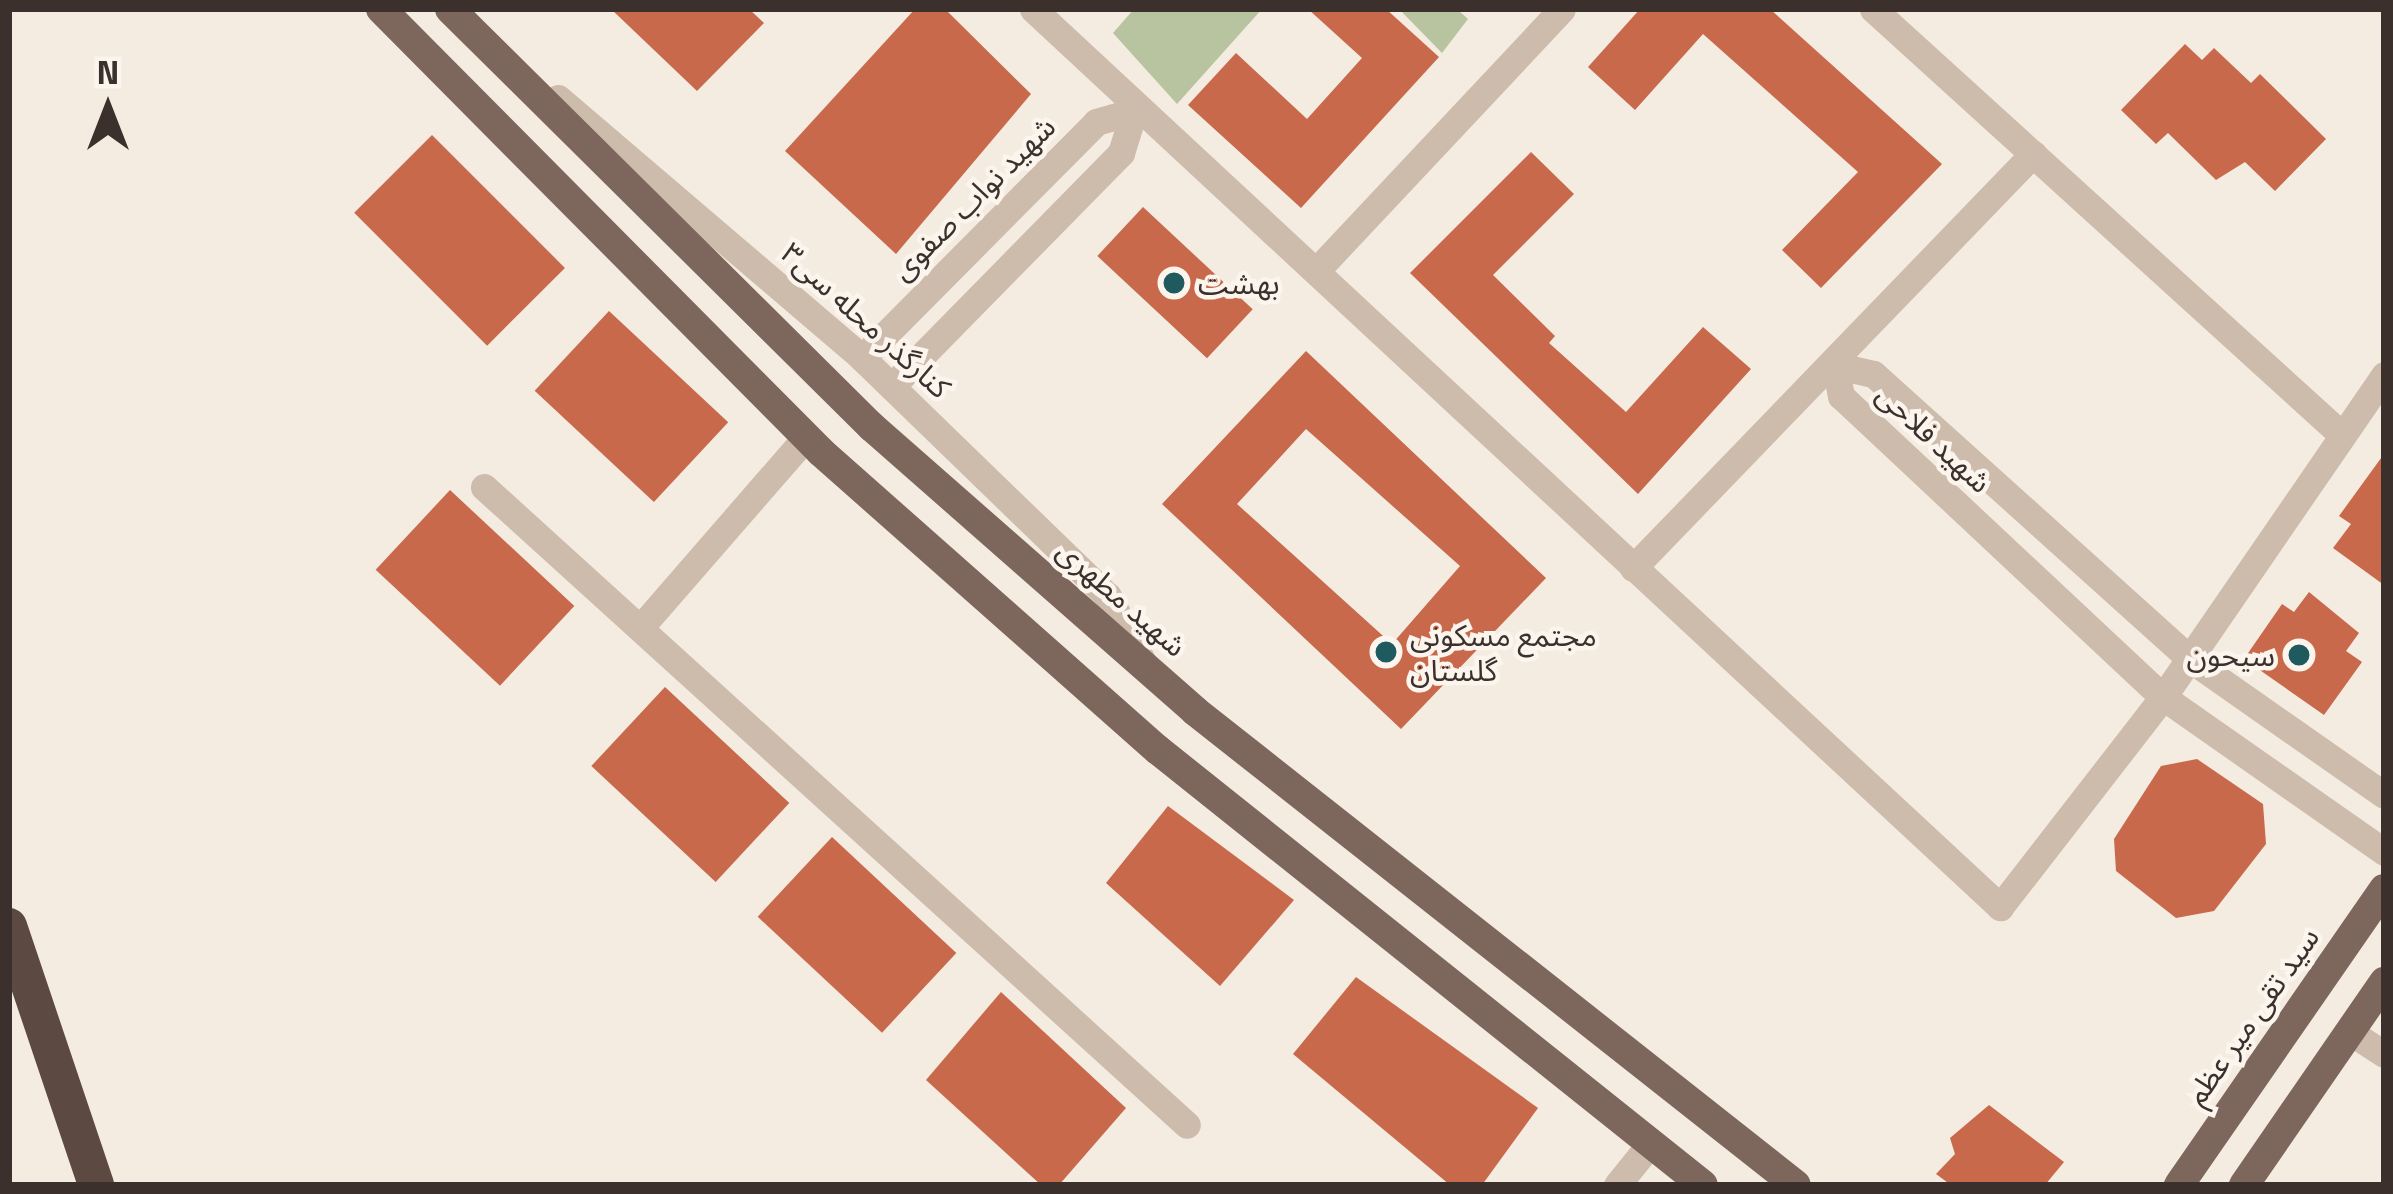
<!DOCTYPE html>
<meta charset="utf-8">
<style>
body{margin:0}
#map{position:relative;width:2393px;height:1194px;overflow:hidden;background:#f4ebe1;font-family:"Titillium Web","Noto Sans Arabic",sans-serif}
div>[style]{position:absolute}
.green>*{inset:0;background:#b8c4a0}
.building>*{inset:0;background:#c8694b;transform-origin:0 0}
.minor>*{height:27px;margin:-13.5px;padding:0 13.5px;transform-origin:13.5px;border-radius:13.5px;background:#cdbbac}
.major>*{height:30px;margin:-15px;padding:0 15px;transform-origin:15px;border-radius:15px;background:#7d675c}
.highway>*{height:36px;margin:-18px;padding:0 18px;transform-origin:18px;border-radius:18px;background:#5c4a42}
.dots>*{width:33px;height:33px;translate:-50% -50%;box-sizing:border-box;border:6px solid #fbf5ee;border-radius:50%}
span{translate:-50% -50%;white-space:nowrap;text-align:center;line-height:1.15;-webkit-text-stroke:9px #fbf5ee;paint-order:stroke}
.street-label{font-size:30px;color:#3b302b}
.poi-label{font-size:30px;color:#3b302b}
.left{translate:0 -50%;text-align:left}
.right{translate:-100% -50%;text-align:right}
.frame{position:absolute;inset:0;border:12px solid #3b302b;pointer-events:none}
.north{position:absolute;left:48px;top:48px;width:120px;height:120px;-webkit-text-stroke:9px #fbf5ee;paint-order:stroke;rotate:0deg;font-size:33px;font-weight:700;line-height:48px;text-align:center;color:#3b302b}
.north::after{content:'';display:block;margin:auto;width:42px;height:54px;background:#3b302b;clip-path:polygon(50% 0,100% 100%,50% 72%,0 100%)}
</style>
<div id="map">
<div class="green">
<i style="clip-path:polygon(1134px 9px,1262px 9px,1177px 104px,1113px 33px)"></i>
<i style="clip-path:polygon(1399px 9px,1457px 9px,1468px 19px,1442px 53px)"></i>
</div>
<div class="building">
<i style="clip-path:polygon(611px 9px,749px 9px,764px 23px,697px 91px)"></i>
<i style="clip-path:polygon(915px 9px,945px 9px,1031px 94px,896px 254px,785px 151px)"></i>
<i style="clip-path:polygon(1308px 9px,1386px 9px,1439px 57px,1301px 208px,1188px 105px,1236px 53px,1307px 119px,1362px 58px)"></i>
<i style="clip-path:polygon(1640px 9px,1770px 9px,1942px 164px,1821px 288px,1782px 250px,1858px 172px,1703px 34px,1635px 110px,1588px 67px)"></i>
<i style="clip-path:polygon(2185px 44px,2202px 60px,2214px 48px,2251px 83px,2260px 74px,2326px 139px,2275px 191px,2245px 162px,2216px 180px,2168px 133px,2156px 144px,2121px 110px)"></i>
<i style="left:432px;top:135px;width:188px;height:110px;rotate:45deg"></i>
<i style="clip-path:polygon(1531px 152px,1574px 194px,1493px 275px,1555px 336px,1549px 343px,1626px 412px,1703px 327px,1751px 369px,1638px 494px,1410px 273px)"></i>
<i style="left:1143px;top:207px;width:150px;height:67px;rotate:43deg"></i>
<i style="left:609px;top:311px;width:163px;height:109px;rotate:43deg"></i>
<i style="clip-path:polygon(evenodd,1306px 351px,1546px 578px,1401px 729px,1162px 504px,1306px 351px,1306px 429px,1460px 566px,1392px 644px,1237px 504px,1306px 429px)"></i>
<i style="clip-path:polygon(2384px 454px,2384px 585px,2333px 548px,2351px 524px,2339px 516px)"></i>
<i style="left:450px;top:490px;width:170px;height:109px;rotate:43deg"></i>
<i style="clip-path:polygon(2309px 592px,2359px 633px,2346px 651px,2362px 662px,2324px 715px,2244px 659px,2282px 604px,2294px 612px)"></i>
<i style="left:665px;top:687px;width:170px;height:108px;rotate:43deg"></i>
<i style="clip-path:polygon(2197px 759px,2263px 804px,2266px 844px,2214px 911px,2176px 918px,2116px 871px,2114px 839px,2161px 766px)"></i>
<i style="clip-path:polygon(1168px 806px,1294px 900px,1220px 986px,1106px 883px)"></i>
<i style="left:832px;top:837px;width:170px;height:109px;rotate:43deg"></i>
<i style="clip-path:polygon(1356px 977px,1538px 1108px,1482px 1185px,1450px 1185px,1293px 1054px)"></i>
<i style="clip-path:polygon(1001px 992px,1126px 1108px,1059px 1185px,1041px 1185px,926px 1080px)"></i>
<i style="clip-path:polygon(1989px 1105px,2064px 1162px,2045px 1185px,1951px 1185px,1936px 1174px,1955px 1154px,1950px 1138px)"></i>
</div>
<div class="minor">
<i style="left:1033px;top:9px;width:1320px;rotate:42.88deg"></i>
<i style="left:2000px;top:907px;width:266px;rotate:-52.2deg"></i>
<i style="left:2163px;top:697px;width:391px;rotate:-55.5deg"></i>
<i style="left:1873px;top:9px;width:634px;rotate:42.25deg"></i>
<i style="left:558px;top:98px;width:400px;rotate:40.5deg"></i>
<i style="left:862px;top:358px;width:342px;rotate:44.1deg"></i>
<i style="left:1108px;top:596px;width:77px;rotate:62.1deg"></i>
<i style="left:1316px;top:271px;width:359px;rotate:-46.8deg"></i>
<i style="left:862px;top:358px;width:332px;rotate:-45.2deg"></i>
<i style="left:1096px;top:122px;width:40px;rotate:-16deg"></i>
<i style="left:892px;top:386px;width:327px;rotate:-45.5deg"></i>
<i style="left:1121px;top:153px;width:44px;rotate:-72.8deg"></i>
<i style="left:484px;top:487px;width:949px;rotate:42.22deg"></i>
<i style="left:1633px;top:568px;width:576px;rotate:-45.99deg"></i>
<i style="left:640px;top:628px;width:253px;rotate:-49deg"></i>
<i style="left:2384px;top:795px;width:237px;rotate:-145deg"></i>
<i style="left:2190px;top:659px;width:426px;rotate:-138deg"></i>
<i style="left:1873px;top:374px;width:39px;rotate:-167deg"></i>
<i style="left:1835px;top:365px;width:32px;rotate:79deg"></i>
<i style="left:1841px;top:396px;width:441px;rotate:43.1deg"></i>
<i style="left:2163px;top:697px;width:270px;rotate:35deg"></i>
<i style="left:2350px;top:1032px;width:40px;rotate:32.9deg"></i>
<i style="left:1617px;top:1185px;width:53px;rotate:-51.2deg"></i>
</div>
<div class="major">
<i style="left:381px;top:9px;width:624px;rotate:45.19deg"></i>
<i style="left:821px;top:452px;width:450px;rotate:41.5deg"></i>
<i style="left:1158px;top:750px;width:697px;rotate:38.6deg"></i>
<i style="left:450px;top:9px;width:594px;rotate:44.73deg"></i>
<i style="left:872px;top:427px;width:430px;rotate:41.3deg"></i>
<i style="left:1195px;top:711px;width:765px;rotate:38.26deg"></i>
<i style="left:2179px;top:1185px;width:360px;rotate:-55.3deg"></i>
<i style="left:2244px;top:1185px;width:247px;rotate:-55.4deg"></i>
</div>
<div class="highway">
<i style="left:9px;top:926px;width:273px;rotate:71.4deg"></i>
</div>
<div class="dots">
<i style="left:1174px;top:283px;background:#1f5a5e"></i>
<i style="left:1386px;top:652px;background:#1f5a5e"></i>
<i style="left:2299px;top:655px;background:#1f5a5e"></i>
</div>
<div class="street-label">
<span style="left:973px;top:198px;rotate:-45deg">شهید نواب صفوی</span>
<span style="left:866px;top:320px;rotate:42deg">کنارگذر محله سی۳</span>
<span style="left:1934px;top:438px;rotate:43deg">شهید فلاحی</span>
<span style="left:1122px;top:598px;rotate:41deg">شهید مطهری</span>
<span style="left:2252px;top:1016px;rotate:-55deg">سید تقی میر عظم</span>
</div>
<div class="poi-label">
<span class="left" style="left:1198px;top:283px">بهشت</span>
<span class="left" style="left:1410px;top:652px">مجتمع مسکونی<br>گلستان</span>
<span class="right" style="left:2275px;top:655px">سیحون</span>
</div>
<div class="frame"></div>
<div class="north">N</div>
</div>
